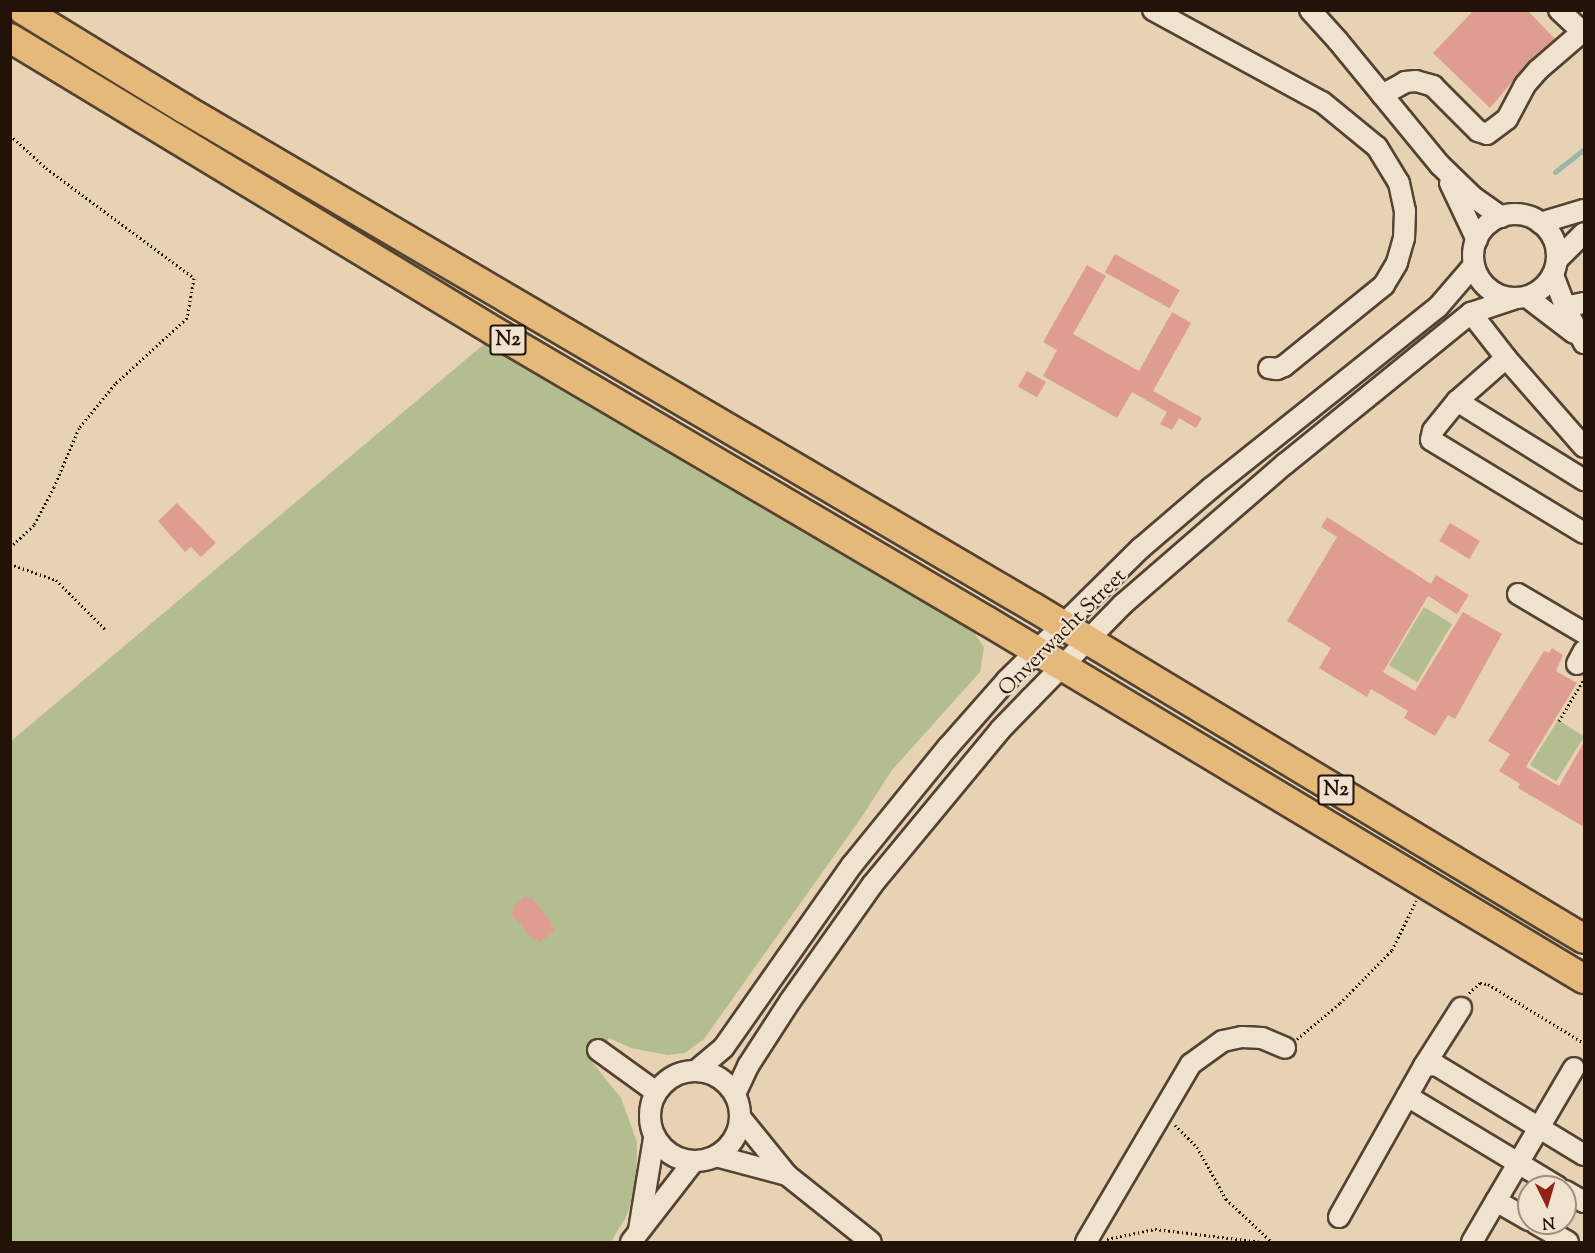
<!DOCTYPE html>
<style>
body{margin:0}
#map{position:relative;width:1595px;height:1253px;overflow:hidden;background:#e7d2b4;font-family:"Sorts Mill Goudy",serif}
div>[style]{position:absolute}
.green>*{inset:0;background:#b3bd8f;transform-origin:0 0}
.stream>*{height:4.5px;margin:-2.25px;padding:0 2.25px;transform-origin:2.25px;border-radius:2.25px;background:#97b8a9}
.building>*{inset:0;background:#df9d91;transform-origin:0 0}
.path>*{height:3px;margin-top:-1.5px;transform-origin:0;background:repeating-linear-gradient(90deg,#231207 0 1.5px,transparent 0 4.5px)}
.roads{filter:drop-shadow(2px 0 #544232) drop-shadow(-2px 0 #544232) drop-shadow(0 2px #544232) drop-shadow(0 -2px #544232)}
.minor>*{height:20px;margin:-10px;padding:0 10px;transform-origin:10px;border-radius:10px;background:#efe2ce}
.minor>.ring{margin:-10px;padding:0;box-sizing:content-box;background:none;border:20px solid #efe2ce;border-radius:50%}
.highway>*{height:28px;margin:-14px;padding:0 14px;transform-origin:14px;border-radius:14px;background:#e4b97a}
span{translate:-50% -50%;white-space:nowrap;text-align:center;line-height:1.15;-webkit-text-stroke:4.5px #efe2ce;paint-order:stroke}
.shield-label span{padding:2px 4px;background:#efe2ce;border:2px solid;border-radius:4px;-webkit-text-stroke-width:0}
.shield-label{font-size:20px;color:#231207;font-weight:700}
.street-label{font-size:21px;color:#231207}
.frame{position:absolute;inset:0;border:12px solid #231207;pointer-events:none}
.north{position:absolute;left:1517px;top:1175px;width:60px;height:60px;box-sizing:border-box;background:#efe2ce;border:2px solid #9d8f7e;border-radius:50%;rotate:175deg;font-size:16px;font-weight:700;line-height:24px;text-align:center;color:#231207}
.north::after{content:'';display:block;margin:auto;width:21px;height:27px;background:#8f2418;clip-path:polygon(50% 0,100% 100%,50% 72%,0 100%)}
</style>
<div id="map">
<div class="green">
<i style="clip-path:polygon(488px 341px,970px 627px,984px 647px,980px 672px,892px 770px,861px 818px,704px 1039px,685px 1053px,667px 1055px,631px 1048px,609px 1038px,592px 1062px,621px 1098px,637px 1142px,636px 1188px,626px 1217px,611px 1242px,11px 1242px,11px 741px)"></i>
<i style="left:1424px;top:607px;width:33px;height:68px;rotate:31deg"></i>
<i style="left:1558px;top:720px;width:31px;height:53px;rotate:32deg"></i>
</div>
<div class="stream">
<i style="left:1555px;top:172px;width:37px;rotate:-38deg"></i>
</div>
<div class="building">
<i style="clip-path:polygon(1474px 10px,1527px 10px,1555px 39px,1529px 62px,1490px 108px,1433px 53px)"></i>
<i style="left:1115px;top:254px;width:74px;height:21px;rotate:29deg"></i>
<i style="clip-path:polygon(1087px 265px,1106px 276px,1073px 334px,1139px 371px,1172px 312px,1191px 323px,1153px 391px,1202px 418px,1196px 428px,1179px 418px,1172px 430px,1160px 424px,1167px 412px,1132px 392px,1117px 418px,1043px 376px,1057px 350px,1043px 342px)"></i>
<i style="left:1027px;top:371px;width:22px;height:18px;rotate:30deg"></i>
<i style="clip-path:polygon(177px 503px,216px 543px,201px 557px,191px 547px,185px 552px,158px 521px)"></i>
<i style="clip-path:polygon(1327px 517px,1431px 584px,1436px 575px,1469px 595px,1457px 614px,1428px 596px,1383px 672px,1415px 691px,1463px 612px,1502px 634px,1455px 719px,1448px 715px,1435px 736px,1404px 718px,1408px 711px,1371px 689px,1367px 697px,1319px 668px,1331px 648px,1287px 621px,1337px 537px,1321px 527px)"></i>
<i style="left:1450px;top:523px;width:35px;height:21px;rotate:31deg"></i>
<i style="clip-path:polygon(1552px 648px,1563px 655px,1556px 671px,1577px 683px,1526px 767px,1559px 786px,1584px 742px,1584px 827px,1518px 788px,1520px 784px,1499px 771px,1510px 754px,1488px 741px,1544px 651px,1549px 653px)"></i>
<i style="clip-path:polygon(526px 896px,528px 899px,531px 897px,553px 924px,551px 926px,555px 930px,540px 942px,537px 938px,534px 941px,511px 913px,515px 910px,513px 907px)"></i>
</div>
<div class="path">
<i style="left:10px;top:135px;width:49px;rotate:42.5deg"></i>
<i style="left:46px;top:168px;width:184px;rotate:36.6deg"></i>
<i style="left:194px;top:278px;width:41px;rotate:99.9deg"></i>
<i style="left:187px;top:318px;width:98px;rotate:137.5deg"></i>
<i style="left:115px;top:384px;width:57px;rotate:129.3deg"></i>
<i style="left:79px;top:428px;width:64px;rotate:113deg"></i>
<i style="left:54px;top:487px;width:43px;rotate:117.8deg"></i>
<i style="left:34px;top:525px;width:33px;rotate:137deg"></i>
<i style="left:10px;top:564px;width:49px;rotate:19.2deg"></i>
<i style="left:56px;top:580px;width:69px;rotate:45deg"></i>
<i style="left:1559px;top:721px;width:49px;rotate:-59.2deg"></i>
<i style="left:1469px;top:993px;width:15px;rotate:-42deg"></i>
<i style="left:1480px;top:983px;width:8px;rotate:7deg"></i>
<i style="left:1488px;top:984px;width:113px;rotate:31.6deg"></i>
<i style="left:1297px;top:1039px;width:56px;rotate:-39.9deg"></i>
<i style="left:1340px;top:1003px;width:74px;rotate:-45.5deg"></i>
<i style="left:1392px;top:950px;width:55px;rotate:-63.9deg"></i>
<i style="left:1175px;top:1125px;width:31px;rotate:45deg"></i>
<i style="left:1197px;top:1147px;width:60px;rotate:60.9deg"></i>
<i style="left:1226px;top:1199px;width:63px;rotate:43.1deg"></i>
<i style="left:1107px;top:1239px;width:49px;rotate:-11.8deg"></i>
<i style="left:1155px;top:1229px;width:108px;rotate:6.9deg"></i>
</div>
<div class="roads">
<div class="minor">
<i style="left:1153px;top:10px;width:192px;rotate:28.6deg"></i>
<i style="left:1322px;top:102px;width:71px;rotate:39.3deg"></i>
<i style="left:1377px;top:147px;width:42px;rotate:58.6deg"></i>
<i style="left:1399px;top:183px;width:29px;rotate:78deg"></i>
<i style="left:1405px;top:211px;width:27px;rotate:92deg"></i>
<i style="left:1404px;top:238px;width:26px;rotate:106deg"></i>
<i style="left:1397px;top:263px;width:26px;rotate:121deg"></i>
<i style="left:1384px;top:285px;width:129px;rotate:141deg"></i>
<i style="left:1284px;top:366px;width:8px;rotate:157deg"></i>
<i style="left:1277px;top:369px;width:8px;rotate:-173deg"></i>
<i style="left:1310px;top:10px;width:42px;rotate:47.9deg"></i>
<i style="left:1338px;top:41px;width:161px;rotate:50.6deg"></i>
<i style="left:1440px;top:165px;width:46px;rotate:44.1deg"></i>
<i style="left:1473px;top:197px;width:35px;rotate:35deg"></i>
<i style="left:1559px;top:10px;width:34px;rotate:43deg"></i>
<i style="left:1382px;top:95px;width:26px;rotate:-29deg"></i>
<i style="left:1405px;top:82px;width:11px;rotate:-5deg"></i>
<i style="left:1416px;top:81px;width:18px;rotate:16deg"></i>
<i style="left:1433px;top:86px;width:64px;rotate:45deg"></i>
<i style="left:1478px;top:131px;width:9px;rotate:18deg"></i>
<i style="left:1487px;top:134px;width:25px;rotate:-37deg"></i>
<i style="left:1507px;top:119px;width:38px;rotate:-62deg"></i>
<i style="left:1525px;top:85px;width:20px;rotate:-49deg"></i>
<i style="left:1538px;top:70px;width:58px;rotate:-40.8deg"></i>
<i style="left:1450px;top:183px;width:63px;rotate:64.7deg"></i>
<i class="ring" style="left:1473px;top:214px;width:64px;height:64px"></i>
<i style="left:1540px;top:223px;width:46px;rotate:-16.5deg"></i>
<i style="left:1557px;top:260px;width:38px;rotate:-45deg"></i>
<i style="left:1553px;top:275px;width:34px;rotate:69deg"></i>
<i style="left:1565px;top:307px;width:41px;rotate:62.2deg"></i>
<i style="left:1527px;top:297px;width:59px;rotate:37.5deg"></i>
<i style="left:1565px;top:307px;width:19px;rotate:-12deg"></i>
<i style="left:1471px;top:313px;width:57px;rotate:52.1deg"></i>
<i style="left:1506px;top:358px;width:118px;rotate:48.8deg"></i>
<i style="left:1506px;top:358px;width:65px;rotate:138.7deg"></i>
<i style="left:1457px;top:401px;width:38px;rotate:129deg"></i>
<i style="left:1433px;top:431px;width:9px;rotate:103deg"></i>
<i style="left:1431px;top:440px;width:179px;rotate:31.3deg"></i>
<i style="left:1457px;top:401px;width:150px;rotate:31.9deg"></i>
<i style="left:1518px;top:594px;width:77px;rotate:30.6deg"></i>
<i style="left:1577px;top:664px;width:15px;rotate:-62deg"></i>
<i style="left:598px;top:1050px;width:72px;rotate:35.9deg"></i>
<i style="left:1424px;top:1066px;width:69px;rotate:-57.5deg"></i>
<i style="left:697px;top:1070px;width:35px;rotate:-40deg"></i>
<i style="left:724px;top:1047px;width:223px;rotate:-54.9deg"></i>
<i style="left:852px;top:865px;width:152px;rotate:-50.9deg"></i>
<i style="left:948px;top:747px;width:89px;rotate:-48.6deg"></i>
<i style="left:1007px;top:680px;width:188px;rotate:-44.6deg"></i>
<i style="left:1141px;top:548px;width:92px;rotate:-40.6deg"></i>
<i style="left:1211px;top:488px;width:290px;rotate:-38.6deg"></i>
<i style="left:1438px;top:307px;width:55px;rotate:-49.4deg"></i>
<i class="ring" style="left:650px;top:1071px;width:70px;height:70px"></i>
<i style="left:735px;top:1094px;width:31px;rotate:-65deg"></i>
<i style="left:748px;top:1066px;width:77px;rotate:-57.1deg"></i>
<i style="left:790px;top:1001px;width:142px;rotate:-54.7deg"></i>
<i style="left:872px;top:885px;width:201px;rotate:-50.4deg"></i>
<i style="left:1000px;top:730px;width:45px;rotate:-45.9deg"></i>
<i style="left:1031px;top:698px;width:130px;rotate:-45.6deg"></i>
<i style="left:1122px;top:605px;width:216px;rotate:-40.9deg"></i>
<i style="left:1285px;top:464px;width:240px;rotate:-39.1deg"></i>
<i style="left:1471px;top:313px;width:47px;rotate:-18.4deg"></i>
<i style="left:1407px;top:1096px;width:176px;rotate:31.1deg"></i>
<i style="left:740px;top:1117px;width:75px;rotate:51deg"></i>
<i style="left:787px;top:1175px;width:107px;rotate:38.6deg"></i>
<i style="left:716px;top:1156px;width:73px;rotate:15deg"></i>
<i style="left:1565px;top:1191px;width:22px;rotate:30deg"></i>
<i style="left:1339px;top:1217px;width:173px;rotate:-60.6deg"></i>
<i style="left:1424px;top:1066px;width:12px;rotate:-5deg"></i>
<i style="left:1436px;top:1065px;width:173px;rotate:31.3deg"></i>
<i style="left:1529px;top:1220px;width:38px;rotate:-150deg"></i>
<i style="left:1496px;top:1201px;width:154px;rotate:-59.6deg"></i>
<i style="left:1535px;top:1223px;width:38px;rotate:30deg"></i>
<i style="left:639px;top:1230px;width:93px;rotate:-80.7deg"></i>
<i style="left:631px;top:1242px;width:101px;rotate:-52.2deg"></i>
<i style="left:1086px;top:1242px;width:207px;rotate:-59.5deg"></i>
<i style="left:1191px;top:1064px;width:39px;rotate:-36deg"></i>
<i style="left:1223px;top:1041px;width:19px;rotate:-12deg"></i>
<i style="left:1242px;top:1037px;width:20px;rotate:3deg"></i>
<i style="left:1262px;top:1038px;width:25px;rotate:23deg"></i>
<i style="left:1472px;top:1242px;width:48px;rotate:-59.7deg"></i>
</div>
<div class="highway">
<i style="left:23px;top:10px;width:188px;rotate:31.5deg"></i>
<i style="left:183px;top:108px;width:986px;rotate:30.42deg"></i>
<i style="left:1033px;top:607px;width:643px;rotate:31.07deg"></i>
<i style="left:10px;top:38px;width:587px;rotate:31.2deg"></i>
<i style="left:512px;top:342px;width:551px;rotate:30.43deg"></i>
<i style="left:987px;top:621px;width:696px;rotate:30.95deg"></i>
</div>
</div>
<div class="shield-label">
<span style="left:508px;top:340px">N2</span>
<span style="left:1336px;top:790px">N2</span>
</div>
<div class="street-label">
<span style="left:1063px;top:633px;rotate:-45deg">Onverwacht Street</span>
</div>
<div class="frame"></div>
<div class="north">N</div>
</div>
